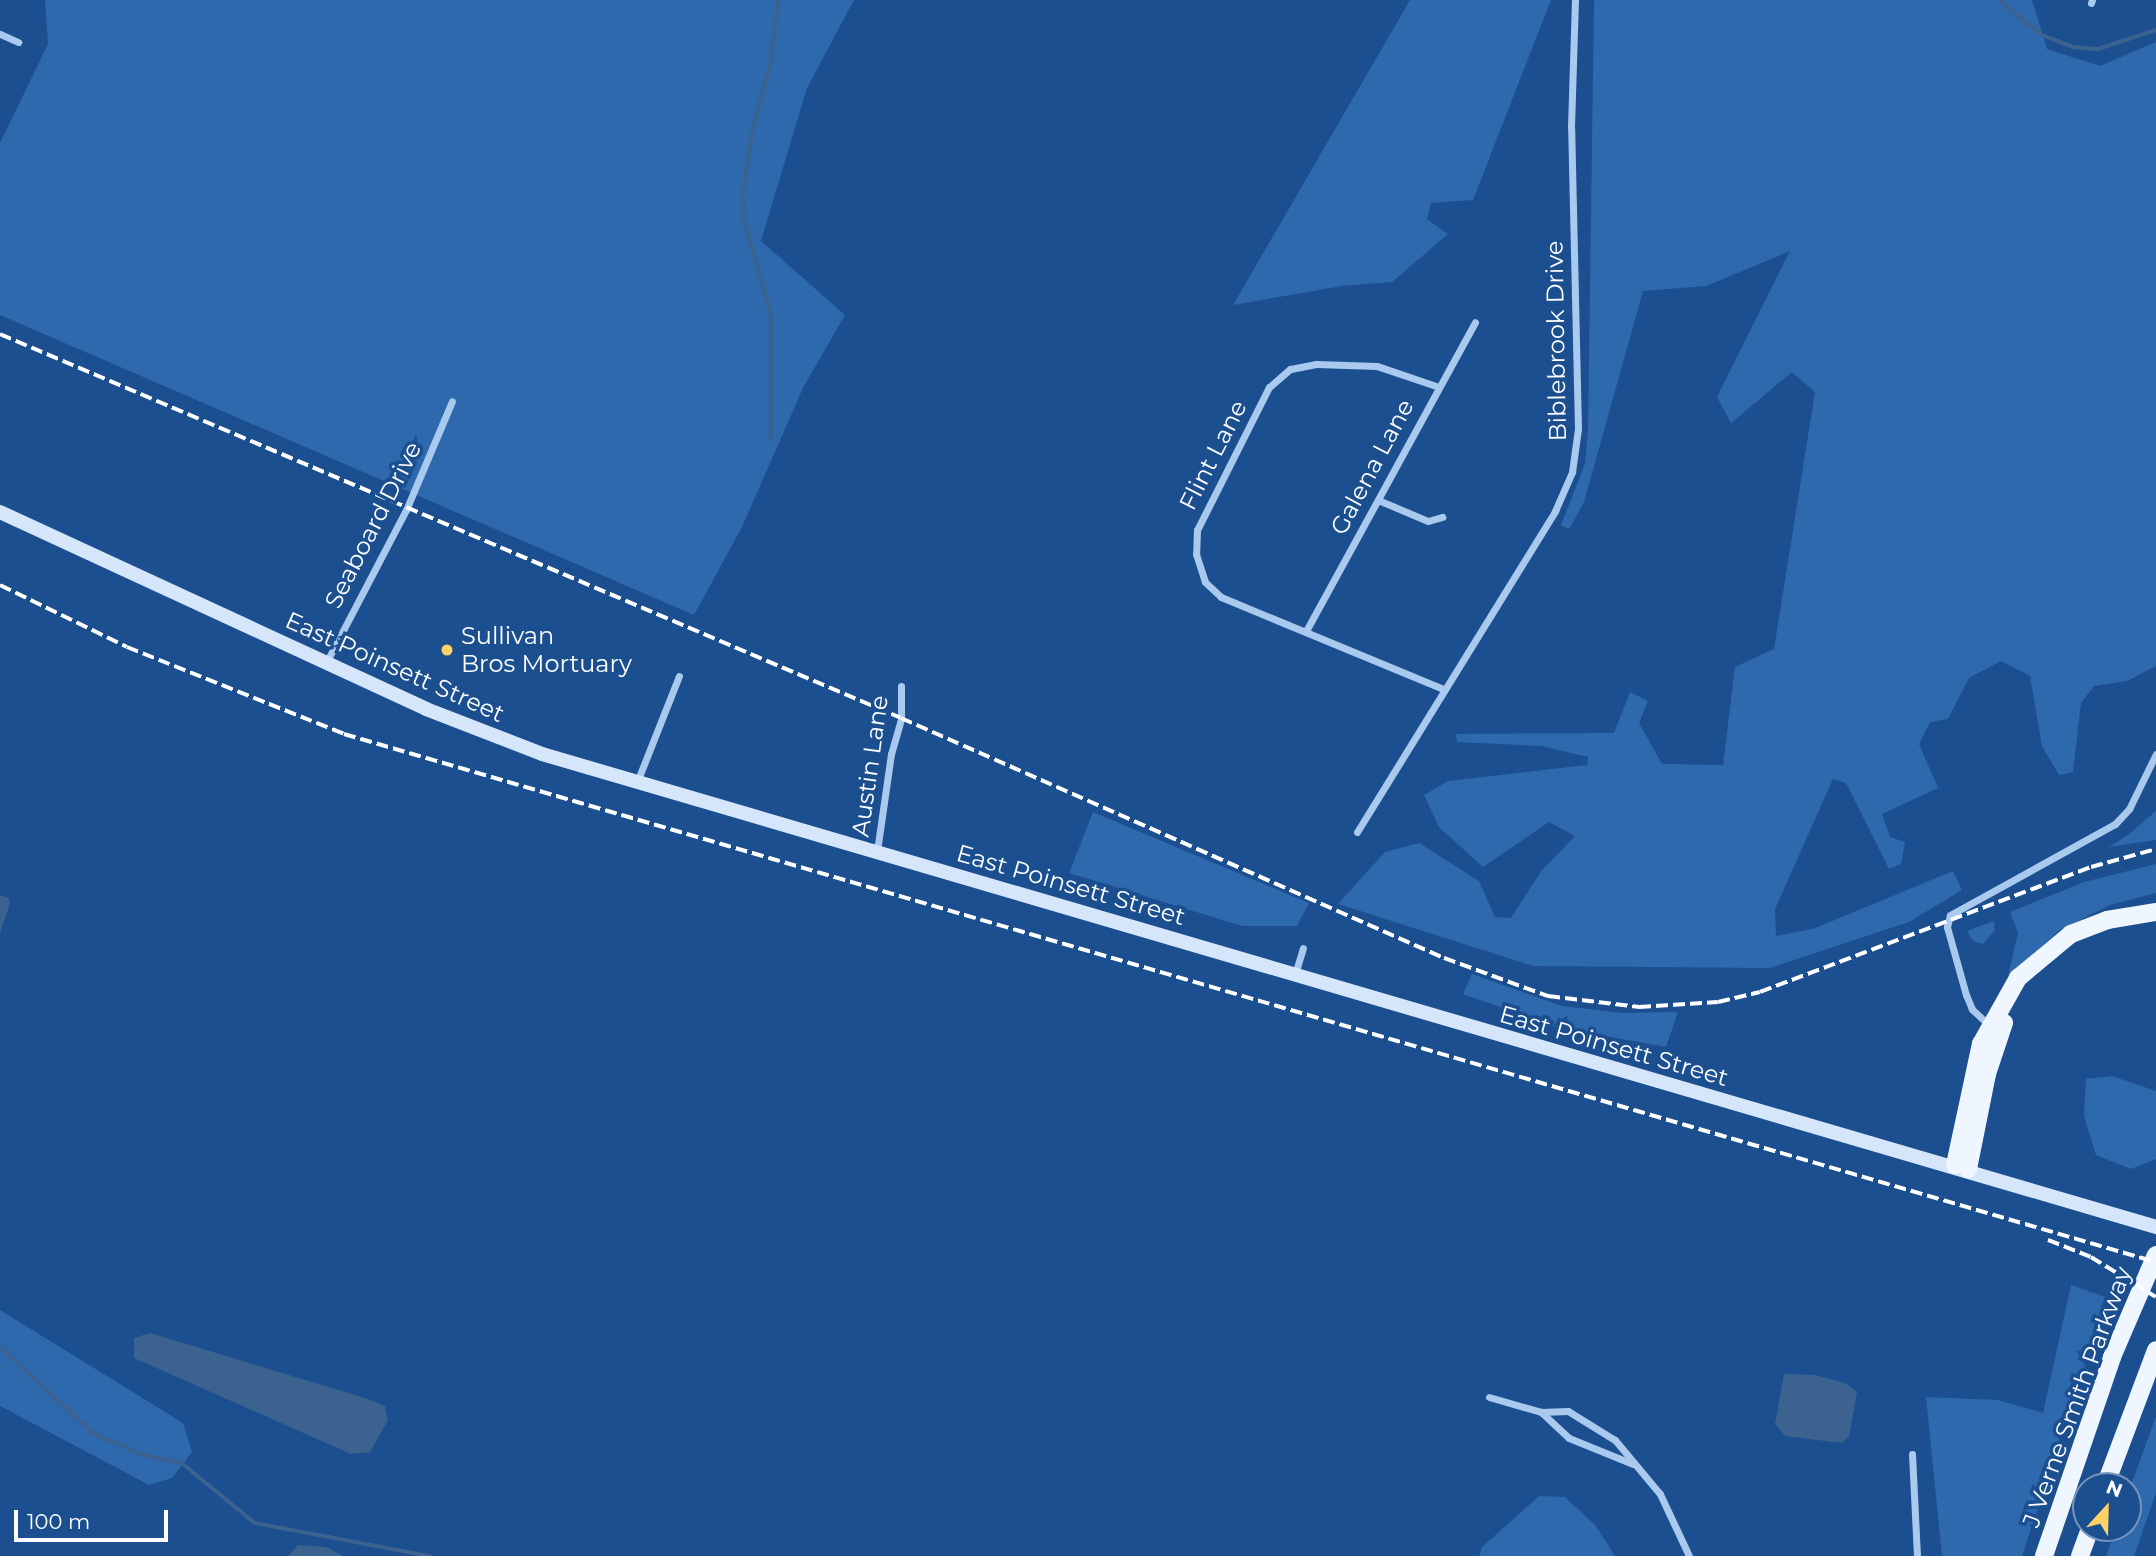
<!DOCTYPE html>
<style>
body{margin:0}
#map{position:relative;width:2156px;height:1556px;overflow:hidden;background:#1b4f8f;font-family:Montserrat,sans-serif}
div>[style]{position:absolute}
.green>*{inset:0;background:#2e69ad}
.water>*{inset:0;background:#3c6290}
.stream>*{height:3.5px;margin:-1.75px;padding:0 1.75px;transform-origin:1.75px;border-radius:1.75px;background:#3c6290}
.minor>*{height:7px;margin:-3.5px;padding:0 3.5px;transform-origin:3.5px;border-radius:3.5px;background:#a9c9ee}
.secondary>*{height:14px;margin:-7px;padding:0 7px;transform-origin:7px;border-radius:7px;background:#d6e6fa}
.primary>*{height:18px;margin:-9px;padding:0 9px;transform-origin:9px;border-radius:9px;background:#f0f6ff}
.rail>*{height:3.5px;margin-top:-1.75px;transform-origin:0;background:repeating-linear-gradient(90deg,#fff 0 12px,transparent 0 17px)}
.dots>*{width:19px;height:19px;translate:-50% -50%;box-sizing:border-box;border:4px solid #1b4f8f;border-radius:50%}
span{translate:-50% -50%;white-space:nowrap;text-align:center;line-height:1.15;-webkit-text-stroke:7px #1b4f8f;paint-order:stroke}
.street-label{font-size:24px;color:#fff}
.poi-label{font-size:24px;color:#fff}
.left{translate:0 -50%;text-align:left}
.north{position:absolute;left:2072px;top:1472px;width:70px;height:70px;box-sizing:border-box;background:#1b4f8f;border:2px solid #7695bc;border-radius:50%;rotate:22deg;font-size:19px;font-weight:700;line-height:28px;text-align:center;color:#fff}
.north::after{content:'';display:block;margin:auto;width:24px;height:32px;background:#ffd166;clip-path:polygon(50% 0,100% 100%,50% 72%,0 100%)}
.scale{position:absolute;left:14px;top:1510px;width:154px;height:32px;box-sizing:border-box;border:4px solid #fff;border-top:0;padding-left:9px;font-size:21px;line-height:24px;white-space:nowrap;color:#fff;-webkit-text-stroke:5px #1b4f8f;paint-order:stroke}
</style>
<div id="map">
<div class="green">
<i style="clip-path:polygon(45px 0,854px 0,807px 88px,761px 241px,845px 315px,803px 388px,742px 527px,694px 615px,0 315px,0 143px,48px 44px)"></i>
<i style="clip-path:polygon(1410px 0,1551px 0,1473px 200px,1431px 203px,1427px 219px,1448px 234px,1392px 282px,1342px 286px,1233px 305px)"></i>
<i style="clip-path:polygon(1594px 0,2032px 0,2047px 49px,2100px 66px,2156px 42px,2156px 666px,2127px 681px,2094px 686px,2081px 703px,2073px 772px,2059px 775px,2042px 746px,2030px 676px,2001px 661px,1969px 678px,1948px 719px,1930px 722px,1919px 744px,1938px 788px,1882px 814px,1890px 837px,1905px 842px,1901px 864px,1889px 869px,1846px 783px,1833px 779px,1775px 909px,1776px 936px,1813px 929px,1953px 871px,1962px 890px,1909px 922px,1770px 968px,1533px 966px,1338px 904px,1385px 852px,1419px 843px,1479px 881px,1495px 917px,1511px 918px,1542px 870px,1575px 836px,1549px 822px,1483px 867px,1439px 827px,1424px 795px,1448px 781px,1587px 765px,1588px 757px,1541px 746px,1457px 742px,1456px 734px,1614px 733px,1630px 692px,1648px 701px,1639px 723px,1662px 764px,1723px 765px,1735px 667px,1774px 649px,1815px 392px,1792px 372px,1731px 423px,1717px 397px,1790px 251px,1706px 286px,1643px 291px,1584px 502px,1569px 529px,1561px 525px,1585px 464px,1588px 431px)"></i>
<i style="clip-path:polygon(2156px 811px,2156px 840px,2109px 847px,2129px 834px)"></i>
<i style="clip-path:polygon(1093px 812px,1309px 903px,1297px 926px,1242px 926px,1069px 873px)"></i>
<i style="clip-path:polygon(2156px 864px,2156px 893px,2110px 905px,2060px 930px,2008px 976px,2018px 933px,2010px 912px,2084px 882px)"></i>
<i style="clip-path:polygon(1994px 921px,1995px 930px,1983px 944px,1973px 941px,1967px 931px)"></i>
<i style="clip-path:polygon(1472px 974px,1562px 1006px,1623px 1013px,1678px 1012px,1666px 1047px,1556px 1027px,1463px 994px)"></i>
<i style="clip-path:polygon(2112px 1076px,2156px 1091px,2156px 1159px,2131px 1169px,2096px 1155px,2084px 1116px,2086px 1079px)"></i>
<i style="clip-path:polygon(2071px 1285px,2108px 1298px,2022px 1556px,1942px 1556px,1926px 1397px,1998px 1400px,2043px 1413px)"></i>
<i style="clip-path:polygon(0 1310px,183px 1423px,192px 1452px,172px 1478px,149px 1485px,0 1406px)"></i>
<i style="clip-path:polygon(2156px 1416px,2156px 1493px,2134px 1556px,2106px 1556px,2116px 1528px,2128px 1528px,2128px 1494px)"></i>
<i style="clip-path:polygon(1539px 1496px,1565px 1497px,1596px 1526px,1615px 1556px,1479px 1556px,1482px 1547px)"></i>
</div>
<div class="water">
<i style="clip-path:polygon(0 895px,9px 898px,10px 903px,0 934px)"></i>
<i style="clip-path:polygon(150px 1333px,368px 1399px,385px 1406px,388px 1420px,370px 1452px,351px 1454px,134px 1358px,134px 1338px)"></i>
<i style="clip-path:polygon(1784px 1374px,1815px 1375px,1845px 1383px,1857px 1392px,1849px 1437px,1841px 1443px,1785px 1436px,1775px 1424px)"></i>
<i style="clip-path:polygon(298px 1545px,326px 1547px,343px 1556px,288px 1556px)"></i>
</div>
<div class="stream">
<i style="left:2000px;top:0;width:55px;rotate:39.8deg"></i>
<i style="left:2042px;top:35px;width:33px;rotate:21deg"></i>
<i style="left:2073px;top:47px;width:25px;rotate:5deg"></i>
<i style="left:2098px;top:49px;width:61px;rotate:-18.1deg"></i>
<i style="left:771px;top:439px;width:124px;rotate:-90deg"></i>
<i style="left:771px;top:315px;width:98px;rotate:-106deg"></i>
<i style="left:744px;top:221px;width:30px;rotate:-92deg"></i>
<i style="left:743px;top:191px;width:64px;rotate:-81deg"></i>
<i style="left:753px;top:128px;width:68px;rotate:-74.7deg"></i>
<i style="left:771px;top:62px;width:62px;rotate:-83.6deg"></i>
<i style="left:0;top:1347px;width:129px;rotate:42.5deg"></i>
<i style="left:95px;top:1434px;width:53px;rotate:23.2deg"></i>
<i style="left:144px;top:1455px;width:39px;rotate:12deg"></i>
<i style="left:182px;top:1463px;width:94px;rotate:39.4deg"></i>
<i style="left:255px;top:1523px;width:178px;rotate:10.7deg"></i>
</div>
<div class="minor">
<i style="left:2091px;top:3px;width:3px;rotate:-72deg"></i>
<i style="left:0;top:34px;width:20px;rotate:24deg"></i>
<i style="left:1436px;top:386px;width:62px;rotate:-161.3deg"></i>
<i style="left:1377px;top:366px;width:61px;rotate:-178.1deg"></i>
<i style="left:1316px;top:364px;width:26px;rotate:169deg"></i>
<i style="left:1290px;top:369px;width:28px;rotate:139deg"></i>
<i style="left:1269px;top:387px;width:160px;rotate:116.7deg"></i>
<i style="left:1197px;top:530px;width:24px;rotate:92deg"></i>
<i style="left:1196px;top:554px;width:29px;rotate:72deg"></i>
<i style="left:1205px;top:582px;width:22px;rotate:43deg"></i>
<i style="left:1221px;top:597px;width:240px;rotate:22.5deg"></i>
<i style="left:1378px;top:500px;width:54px;rotate:22.8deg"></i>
<i style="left:1428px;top:521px;width:15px;rotate:-16deg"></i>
<i style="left:1306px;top:631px;width:352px;rotate:-61.3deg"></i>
<i style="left:326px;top:663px;width:173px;rotate:-62.4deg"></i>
<i style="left:406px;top:510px;width:118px;rotate:-67.1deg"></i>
<i style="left:637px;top:782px;width:114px;rotate:-68.4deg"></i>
<i style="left:1357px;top:832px;width:377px;rotate:-58.3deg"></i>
<i style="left:1555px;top:511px;width:43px;rotate:-66.4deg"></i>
<i style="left:1572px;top:472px;width:43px;rotate:-82.1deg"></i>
<i style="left:1578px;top:429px;width:302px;rotate:-91.3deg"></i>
<i style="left:1571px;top:127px;width:127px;rotate:-88.2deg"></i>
<i style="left:877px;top:851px;width:98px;rotate:-81.8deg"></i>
<i style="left:891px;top:754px;width:37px;rotate:-74deg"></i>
<i style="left:901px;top:718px;width:32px;rotate:-90deg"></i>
<i style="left:1295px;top:974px;width:27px;rotate:-73deg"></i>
<i style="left:1990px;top:1026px;width:25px;rotate:-137deg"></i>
<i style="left:1972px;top:1009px;width:15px;rotate:-113deg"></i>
<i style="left:1966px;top:995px;width:71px;rotate:-105.6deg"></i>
<i style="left:1947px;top:927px;width:12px;rotate:-76deg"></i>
<i style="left:1950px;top:915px;width:188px;rotate:-28.9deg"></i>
<i style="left:2115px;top:824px;width:21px;rotate:-47deg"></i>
<i style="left:2129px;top:809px;width:61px;rotate:-63.9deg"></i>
<i style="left:1489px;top:1397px;width:54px;rotate:16.1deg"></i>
<i style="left:1541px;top:1412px;width:27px;rotate:-2deg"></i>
<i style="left:1568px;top:1411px;width:55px;rotate:31.7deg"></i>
<i style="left:1615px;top:1440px;width:70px;rotate:50.2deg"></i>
<i style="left:1660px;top:1494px;width:68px;rotate:64.9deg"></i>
<i style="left:1541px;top:1412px;width:38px;rotate:43deg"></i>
<i style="left:1569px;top:1438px;width:69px;rotate:22.1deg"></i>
<i style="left:1912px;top:1454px;width:102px;rotate:87.2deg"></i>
</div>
<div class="secondary">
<i style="left:0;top:512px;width:469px;rotate:24.8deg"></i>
<i style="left:426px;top:709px;width:124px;rotate:21.2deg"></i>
<i style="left:542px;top:754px;width:1682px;rotate:16.33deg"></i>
</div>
<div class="primary">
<i style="left:1955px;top:1165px;width:124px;rotate:-77.9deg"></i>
<i style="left:1981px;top:1044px;width:76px;rotate:-60.7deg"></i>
<i style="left:2018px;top:978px;width:69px;rotate:-39.7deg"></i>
<i style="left:2071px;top:934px;width:39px;rotate:-21deg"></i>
<i style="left:2107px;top:920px;width:50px;rotate:-9.3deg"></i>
<i style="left:1968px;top:1169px;width:97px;rotate:-78.7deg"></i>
<i style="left:1987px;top:1074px;width:54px;rotate:-71.6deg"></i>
<i style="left:2105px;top:1486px;width:145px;rotate:-69.4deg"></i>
<i style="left:2044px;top:1556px;width:210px;rotate:-71.1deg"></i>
<i style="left:2112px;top:1357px;width:111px;rotate:-66.7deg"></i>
<i style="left:2080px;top:1556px;width:30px;rotate:-70deg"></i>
</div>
<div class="rail">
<i style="left:0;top:334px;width:979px;rotate:23.08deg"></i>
<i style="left:901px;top:718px;width:594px;rotate:23.84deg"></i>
<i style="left:1444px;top:958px;width:111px;rotate:20.1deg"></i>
<i style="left:1548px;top:996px;width:92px;rotate:6.9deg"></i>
<i style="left:1639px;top:1007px;width:79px;rotate:-3.6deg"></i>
<i style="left:1718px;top:1002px;width:43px;rotate:-13.4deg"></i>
<i style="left:1760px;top:992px;width:354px;rotate:-20.7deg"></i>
<i style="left:2091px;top:867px;width:67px;rotate:-15.5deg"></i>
<i style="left:0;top:585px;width:141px;rotate:26deg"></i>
<i style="left:127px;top:647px;width:234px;rotate:21.8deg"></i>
<i style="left:344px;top:734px;width:1887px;rotate:16.25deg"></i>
<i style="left:2048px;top:1240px;width:46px;rotate:21.6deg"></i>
<i style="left:2091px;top:1257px;width:76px;rotate:31.6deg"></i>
</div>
<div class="dots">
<i style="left:447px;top:650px;background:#ffd166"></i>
</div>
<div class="street-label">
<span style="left:1556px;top:341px;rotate:-91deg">Biblebrook Drive</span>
<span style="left:1213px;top:455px;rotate:-63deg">Flint Lane</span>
<span style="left:1372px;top:467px;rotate:-62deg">Galena Lane</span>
<span style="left:373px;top:525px;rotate:-63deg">Seaboard Drive</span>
<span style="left:395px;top:667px;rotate:24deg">East Poinsett Street</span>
<span style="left:870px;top:766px;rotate:-82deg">Austin Lane</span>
<span style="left:1071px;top:885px;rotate:16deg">East Poinsett Street</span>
<span style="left:1614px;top:1046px;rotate:16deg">East Poinsett Street</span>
<span style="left:2077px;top:1397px;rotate:-70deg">J Verne Smith Parkway</span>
</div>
<div class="poi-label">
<span class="left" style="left:461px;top:650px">Sullivan<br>Bros Mortuary</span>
</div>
<div class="north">N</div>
<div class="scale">100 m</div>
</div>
